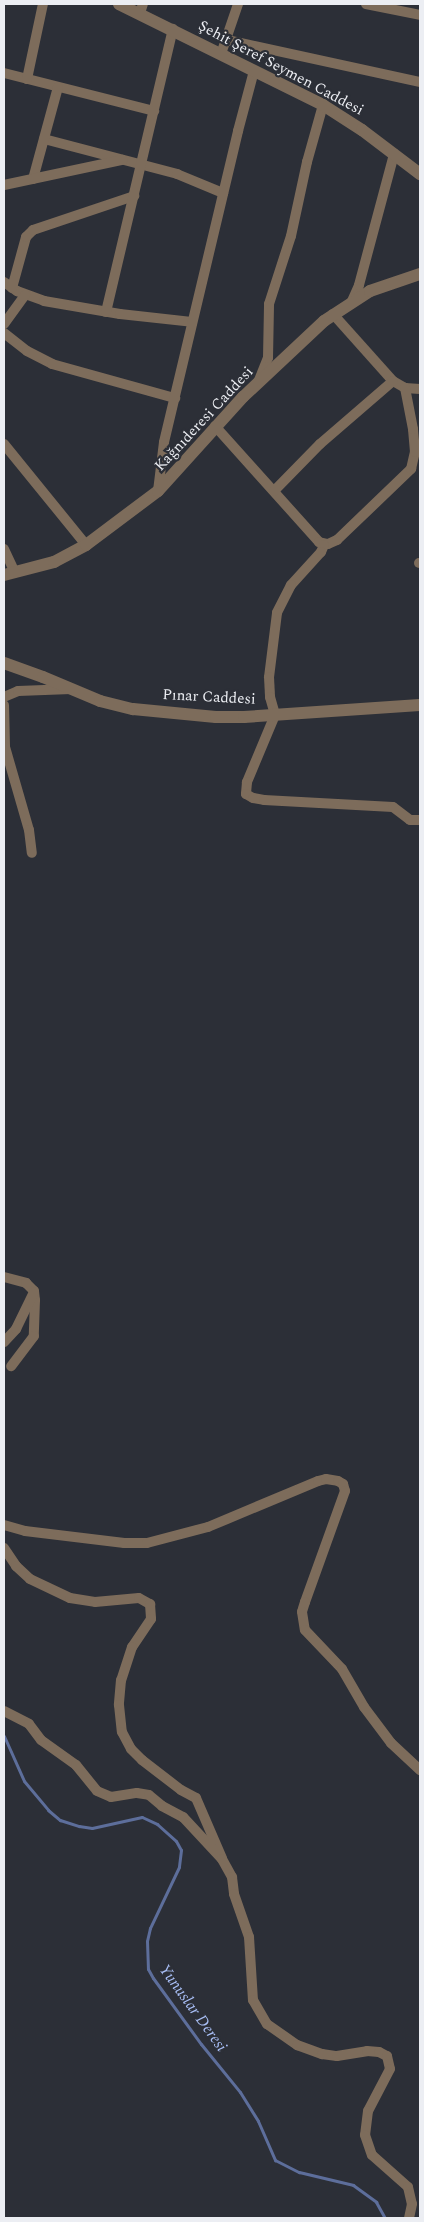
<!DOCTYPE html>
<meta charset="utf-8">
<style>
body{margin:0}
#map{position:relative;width:424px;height:2222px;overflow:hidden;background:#2c2f37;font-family:Spectral,serif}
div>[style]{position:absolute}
.stream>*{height:3px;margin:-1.5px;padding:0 1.5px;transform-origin:1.5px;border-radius:1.5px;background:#5d6e9b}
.minor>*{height:10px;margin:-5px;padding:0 5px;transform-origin:5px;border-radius:5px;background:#7d6c5b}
.tertiary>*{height:12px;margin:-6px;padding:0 6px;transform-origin:6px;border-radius:6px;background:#7d6c5b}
span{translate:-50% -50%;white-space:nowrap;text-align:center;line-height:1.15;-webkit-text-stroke:4.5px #2c2f37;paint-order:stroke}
.street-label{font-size:15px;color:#eceef3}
.water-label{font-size:16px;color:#a8bef5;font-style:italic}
.frame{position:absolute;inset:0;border:5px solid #eceef3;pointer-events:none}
</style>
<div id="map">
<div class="stream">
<i style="left:4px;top:1736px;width:49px;rotate:66deg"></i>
<i style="left:24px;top:1781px;width:38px;rotate:50deg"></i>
<i style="left:48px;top:1810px;width:16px;rotate:40deg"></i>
<i style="left:60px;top:1820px;width:20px;rotate:18deg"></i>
<i style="left:79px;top:1826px;width:13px;rotate:9deg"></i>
<i style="left:92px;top:1828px;width:51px;rotate:-12.4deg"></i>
<i style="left:142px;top:1817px;width:17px;rotate:25deg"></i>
<i style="left:157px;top:1824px;width:25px;rotate:42deg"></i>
<i style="left:176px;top:1841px;width:10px;rotate:61deg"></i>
<i style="left:181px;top:1850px;width:17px;rotate:97deg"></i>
<i style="left:179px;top:1867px;width:68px;rotate:115.4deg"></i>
<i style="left:150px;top:1928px;width:13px;rotate:103deg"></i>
<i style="left:147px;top:1941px;width:28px;rotate:88deg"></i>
<i style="left:148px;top:1969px;width:10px;rotate:61deg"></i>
<i style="left:153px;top:1978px;width:82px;rotate:54deg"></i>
<i style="left:201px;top:2044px;width:62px;rotate:50.9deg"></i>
<i style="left:240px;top:2092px;width:34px;rotate:58deg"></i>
<i style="left:258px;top:2121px;width:43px;rotate:66.4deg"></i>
<i style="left:275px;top:2160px;width:27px;rotate:27deg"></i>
<i style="left:299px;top:2172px;width:56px;rotate:13.5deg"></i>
<i style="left:353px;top:2185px;width:29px;rotate:36deg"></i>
<i style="left:376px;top:2202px;width:18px;rotate:61deg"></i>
</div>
<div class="minor">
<i style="left:366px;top:4px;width:55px;rotate:11.5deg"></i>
<i style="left:140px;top:13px;width:9px;rotate:-72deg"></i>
<i style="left:227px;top:40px;width:198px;rotate:12.3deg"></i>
<i style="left:221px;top:54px;width:53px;rotate:-71.2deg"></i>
<i style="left:4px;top:73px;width:155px;rotate:14.2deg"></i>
<i style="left:27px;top:79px;width:77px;rotate:-78deg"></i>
<i style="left:44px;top:139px;width:138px;rotate:14.7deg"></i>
<i style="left:177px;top:174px;width:50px;rotate:22.4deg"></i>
<i style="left:33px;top:179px;width:95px;rotate:-74.8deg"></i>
<i style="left:4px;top:185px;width:121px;rotate:-12deg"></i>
<i style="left:4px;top:282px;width:16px;rotate:35deg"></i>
<i style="left:17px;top:291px;width:29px;rotate:20deg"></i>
<i style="left:44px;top:301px;width:77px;rotate:9.7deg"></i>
<i style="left:120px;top:314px;width:72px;rotate:6.3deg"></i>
<i style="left:12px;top:288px;width:53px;rotate:-74.6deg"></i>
<i style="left:26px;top:237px;width:10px;rotate:-45deg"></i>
<i style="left:33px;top:230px;width:107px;rotate:-18.6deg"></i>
<i style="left:352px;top:301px;width:17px;rotate:-66deg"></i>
<i style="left:359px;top:285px;width:136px;rotate:-75deg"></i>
<i style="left:106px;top:312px;width:291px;rotate:-76.7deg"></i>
<i style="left:333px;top:314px;width:90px;rotate:48.2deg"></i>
<i style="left:393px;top:381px;width:14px;rotate:30deg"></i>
<i style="left:405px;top:388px;width:15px;rotate:4deg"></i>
<i style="left:4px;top:324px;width:36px;rotate:-54deg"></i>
<i style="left:4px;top:333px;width:29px;rotate:38deg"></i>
<i style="left:27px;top:351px;width:28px;rotate:27deg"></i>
<i style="left:52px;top:364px;width:128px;rotate:15.5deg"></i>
<i style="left:259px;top:380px;width:24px;rotate:-68deg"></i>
<i style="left:268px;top:358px;width:54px;rotate:-88.9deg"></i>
<i style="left:269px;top:304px;width:71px;rotate:-72.1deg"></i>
<i style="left:291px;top:236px;width:76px;rotate:-77.8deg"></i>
<i style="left:307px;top:162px;width:59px;rotate:-74.3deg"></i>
<i style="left:215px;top:426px;width:156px;rotate:48.1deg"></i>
<i style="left:319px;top:542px;width:9px;rotate:13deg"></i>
<i style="left:328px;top:544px;width:10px;rotate:-24deg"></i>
<i style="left:337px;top:540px;width:103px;rotate:-43.8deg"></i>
<i style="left:411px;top:469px;width:17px;rotate:-77deg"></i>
<i style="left:415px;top:452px;width:23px;rotate:-95deg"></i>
<i style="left:413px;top:429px;width:42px;rotate:-101deg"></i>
<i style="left:4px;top:444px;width:130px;rotate:50.9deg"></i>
<i style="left:158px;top:491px;width:49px;rotate:-83deg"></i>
<i style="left:164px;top:442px;width:320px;rotate:-76.6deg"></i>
<i style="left:238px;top:131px;width:62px;rotate:-75.1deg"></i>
<i style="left:274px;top:491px;width:66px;rotate:-45.6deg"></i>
<i style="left:320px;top:444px;width:96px;rotate:-40.8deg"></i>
<i style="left:324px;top:545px;width:8px;rotate:113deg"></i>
<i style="left:321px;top:552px;width:45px;rotate:132.3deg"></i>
<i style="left:291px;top:585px;width:31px;rotate:117deg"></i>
<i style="left:277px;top:613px;width:64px;rotate:97.1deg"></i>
<i style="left:269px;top:677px;width:20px;rotate:87deg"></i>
<i style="left:270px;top:697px;width:19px;rotate:74deg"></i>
<i style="left:275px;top:715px;width:73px;rotate:112.7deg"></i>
<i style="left:247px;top:782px;width:12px;rotate:95deg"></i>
<i style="left:246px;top:794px;width:8px;rotate:30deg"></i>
<i style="left:253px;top:798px;width:11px;rotate:10deg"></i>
<i style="left:264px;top:800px;width:129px;rotate:3.1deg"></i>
<i style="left:393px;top:807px;width:21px;rotate:37deg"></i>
<i style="left:410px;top:820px;width:10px"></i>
<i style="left:4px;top:549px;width:26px;rotate:65deg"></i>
<i style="left:419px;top:563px;width:1px"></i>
<i style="left:4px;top:697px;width:15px;rotate:-23deg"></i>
<i style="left:18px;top:691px;width:53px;rotate:-2.2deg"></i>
<i style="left:4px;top:705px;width:42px;rotate:88.6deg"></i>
<i style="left:5px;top:747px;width:86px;rotate:73.9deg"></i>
<i style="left:29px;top:830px;width:23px;rotate:83deg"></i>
<i style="left:4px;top:1277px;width:23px;rotate:15deg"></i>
<i style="left:26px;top:1283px;width:11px;rotate:45deg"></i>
<i style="left:34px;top:1291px;width:9px;rotate:84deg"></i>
<i style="left:35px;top:1300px;width:36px;rotate:92deg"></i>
<i style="left:34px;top:1336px;width:38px;rotate:127deg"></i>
<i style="left:4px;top:1342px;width:18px;rotate:-47deg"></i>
<i style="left:16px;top:1329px;width:41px;rotate:-64.1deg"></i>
<i style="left:4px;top:1525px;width:22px;rotate:16deg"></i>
<i style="left:25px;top:1531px;width:100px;rotate:6.9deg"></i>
<i style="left:124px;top:1543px;width:23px"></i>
<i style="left:147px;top:1543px;width:63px;rotate:-14.7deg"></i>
<i style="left:208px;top:1527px;width:119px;rotate:-22.7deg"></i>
<i style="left:318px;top:1481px;width:8px;rotate:-14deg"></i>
<i style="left:326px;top:1479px;width:12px;rotate:9deg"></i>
<i style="left:338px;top:1481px;width:6px;rotate:31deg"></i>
<i style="left:343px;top:1484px;width:7px;rotate:74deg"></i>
<i style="left:345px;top:1491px;width:118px;rotate:109.8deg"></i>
<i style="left:305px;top:1602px;width:10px;rotate:107deg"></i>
<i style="left:302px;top:1612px;width:18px;rotate:81deg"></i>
<i style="left:305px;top:1630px;width:54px;rotate:46.5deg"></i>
<i style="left:342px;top:1669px;width:44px;rotate:59.9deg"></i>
<i style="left:364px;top:1707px;width:45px;rotate:53.1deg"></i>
<i style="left:391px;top:1743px;width:40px;rotate:43deg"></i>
<i style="left:4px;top:1548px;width:22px;rotate:56deg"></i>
<i style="left:16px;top:1566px;width:19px;rotate:43deg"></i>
<i style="left:30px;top:1579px;width:44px;rotate:25.4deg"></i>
<i style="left:70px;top:1598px;width:25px;rotate:9deg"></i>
<i style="left:95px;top:1602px;width:44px;rotate:-5.2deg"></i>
<i style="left:139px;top:1598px;width:13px;rotate:29deg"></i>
<i style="left:150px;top:1604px;width:15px;rotate:86deg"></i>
<i style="left:151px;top:1619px;width:34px;rotate:124deg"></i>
<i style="left:132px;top:1647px;width:35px;rotate:108deg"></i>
<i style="left:121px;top:1680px;width:25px;rotate:95deg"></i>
<i style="left:119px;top:1705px;width:27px;rotate:84deg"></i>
<i style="left:122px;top:1732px;width:19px;rotate:62deg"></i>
<i style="left:131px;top:1749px;width:16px;rotate:45deg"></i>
<i style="left:142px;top:1760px;width:49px;rotate:37.6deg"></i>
<i style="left:181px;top:1790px;width:17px;rotate:28deg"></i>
<i style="left:196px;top:1798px;width:65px;rotate:66.6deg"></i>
<i style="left:4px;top:1711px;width:28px;rotate:27deg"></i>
<i style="left:29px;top:1724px;width:20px;rotate:53deg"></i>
<i style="left:41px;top:1740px;width:43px;rotate:35.5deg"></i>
<i style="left:76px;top:1765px;width:33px;rotate:51deg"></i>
<i style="left:97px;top:1791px;width:15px;rotate:23deg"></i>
<i style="left:111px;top:1797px;width:26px;rotate:-9deg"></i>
<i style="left:137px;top:1793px;width:12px;rotate:9deg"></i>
<i style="left:149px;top:1795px;width:17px;rotate:40deg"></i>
<i style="left:162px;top:1806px;width:24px;rotate:28deg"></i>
<i style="left:183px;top:1817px;width:57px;rotate:47.1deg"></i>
<i style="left:222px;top:1859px;width:21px;rotate:61deg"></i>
<i style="left:232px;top:1877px;width:17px;rotate:83deg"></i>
<i style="left:234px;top:1894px;width:46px;rotate:70.8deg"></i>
<i style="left:249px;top:1937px;width:63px;rotate:86.4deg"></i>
<i style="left:253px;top:2000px;width:28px;rotate:60deg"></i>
<i style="left:267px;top:2024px;width:37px;rotate:35deg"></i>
<i style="left:297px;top:2045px;width:27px;rotate:20deg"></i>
<i style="left:322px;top:2054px;width:15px;rotate:8deg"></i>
<i style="left:337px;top:2056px;width:30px;rotate:-9deg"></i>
<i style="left:367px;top:2051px;width:12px;rotate:5deg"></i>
<i style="left:379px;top:2052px;width:9px;rotate:27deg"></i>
<i style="left:387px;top:2056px;width:13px;rotate:77deg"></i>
<i style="left:390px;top:2069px;width:47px;rotate:117.6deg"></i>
<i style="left:368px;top:2111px;width:24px;rotate:97deg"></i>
<i style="left:365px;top:2135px;width:21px;rotate:71deg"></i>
<i style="left:372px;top:2155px;width:48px;rotate:41.6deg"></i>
<i style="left:408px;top:2187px;width:17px;rotate:77deg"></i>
<i style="left:412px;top:2204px;width:14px;rotate:102deg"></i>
</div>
<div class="tertiary">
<i style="left:119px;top:4px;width:228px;rotate:26.3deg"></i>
<i style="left:323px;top:105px;width:46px;rotate:32.7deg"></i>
<i style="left:362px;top:130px;width:73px;rotate:37.2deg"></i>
<i style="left:4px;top:575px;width:52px;rotate:-14.6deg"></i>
<i style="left:54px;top:562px;width:36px;rotate:-28deg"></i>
<i style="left:86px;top:545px;width:90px;rotate:-36.9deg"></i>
<i style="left:158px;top:491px;width:127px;rotate:-47.9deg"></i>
<i style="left:243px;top:397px;width:111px;rotate:-43.2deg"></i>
<i style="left:324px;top:321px;width:55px;rotate:-33.1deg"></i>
<i style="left:370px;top:291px;width:53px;rotate:-18.8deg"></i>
<i style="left:4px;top:663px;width:41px;rotate:19.7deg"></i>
<i style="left:43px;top:677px;width:62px;rotate:22.8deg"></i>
<i style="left:100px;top:701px;width:34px;rotate:14deg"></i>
<i style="left:133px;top:709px;width:83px;rotate:5.5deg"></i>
<i style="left:216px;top:717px;width:28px"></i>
<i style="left:244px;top:717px;width:176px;rotate:-3.9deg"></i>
</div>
<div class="street-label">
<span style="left:281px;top:68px;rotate:28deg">Şehit Şeref Seymen Caddesi</span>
<span style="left:204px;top:419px;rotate:-47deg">Kağnıderesi Caddesi</span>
<span style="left:209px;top:697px;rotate:3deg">Pınar Caddesi</span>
</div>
<div class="water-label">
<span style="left:193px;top:2008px;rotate:54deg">Yunuslar Deresi</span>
</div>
<div class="frame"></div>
</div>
